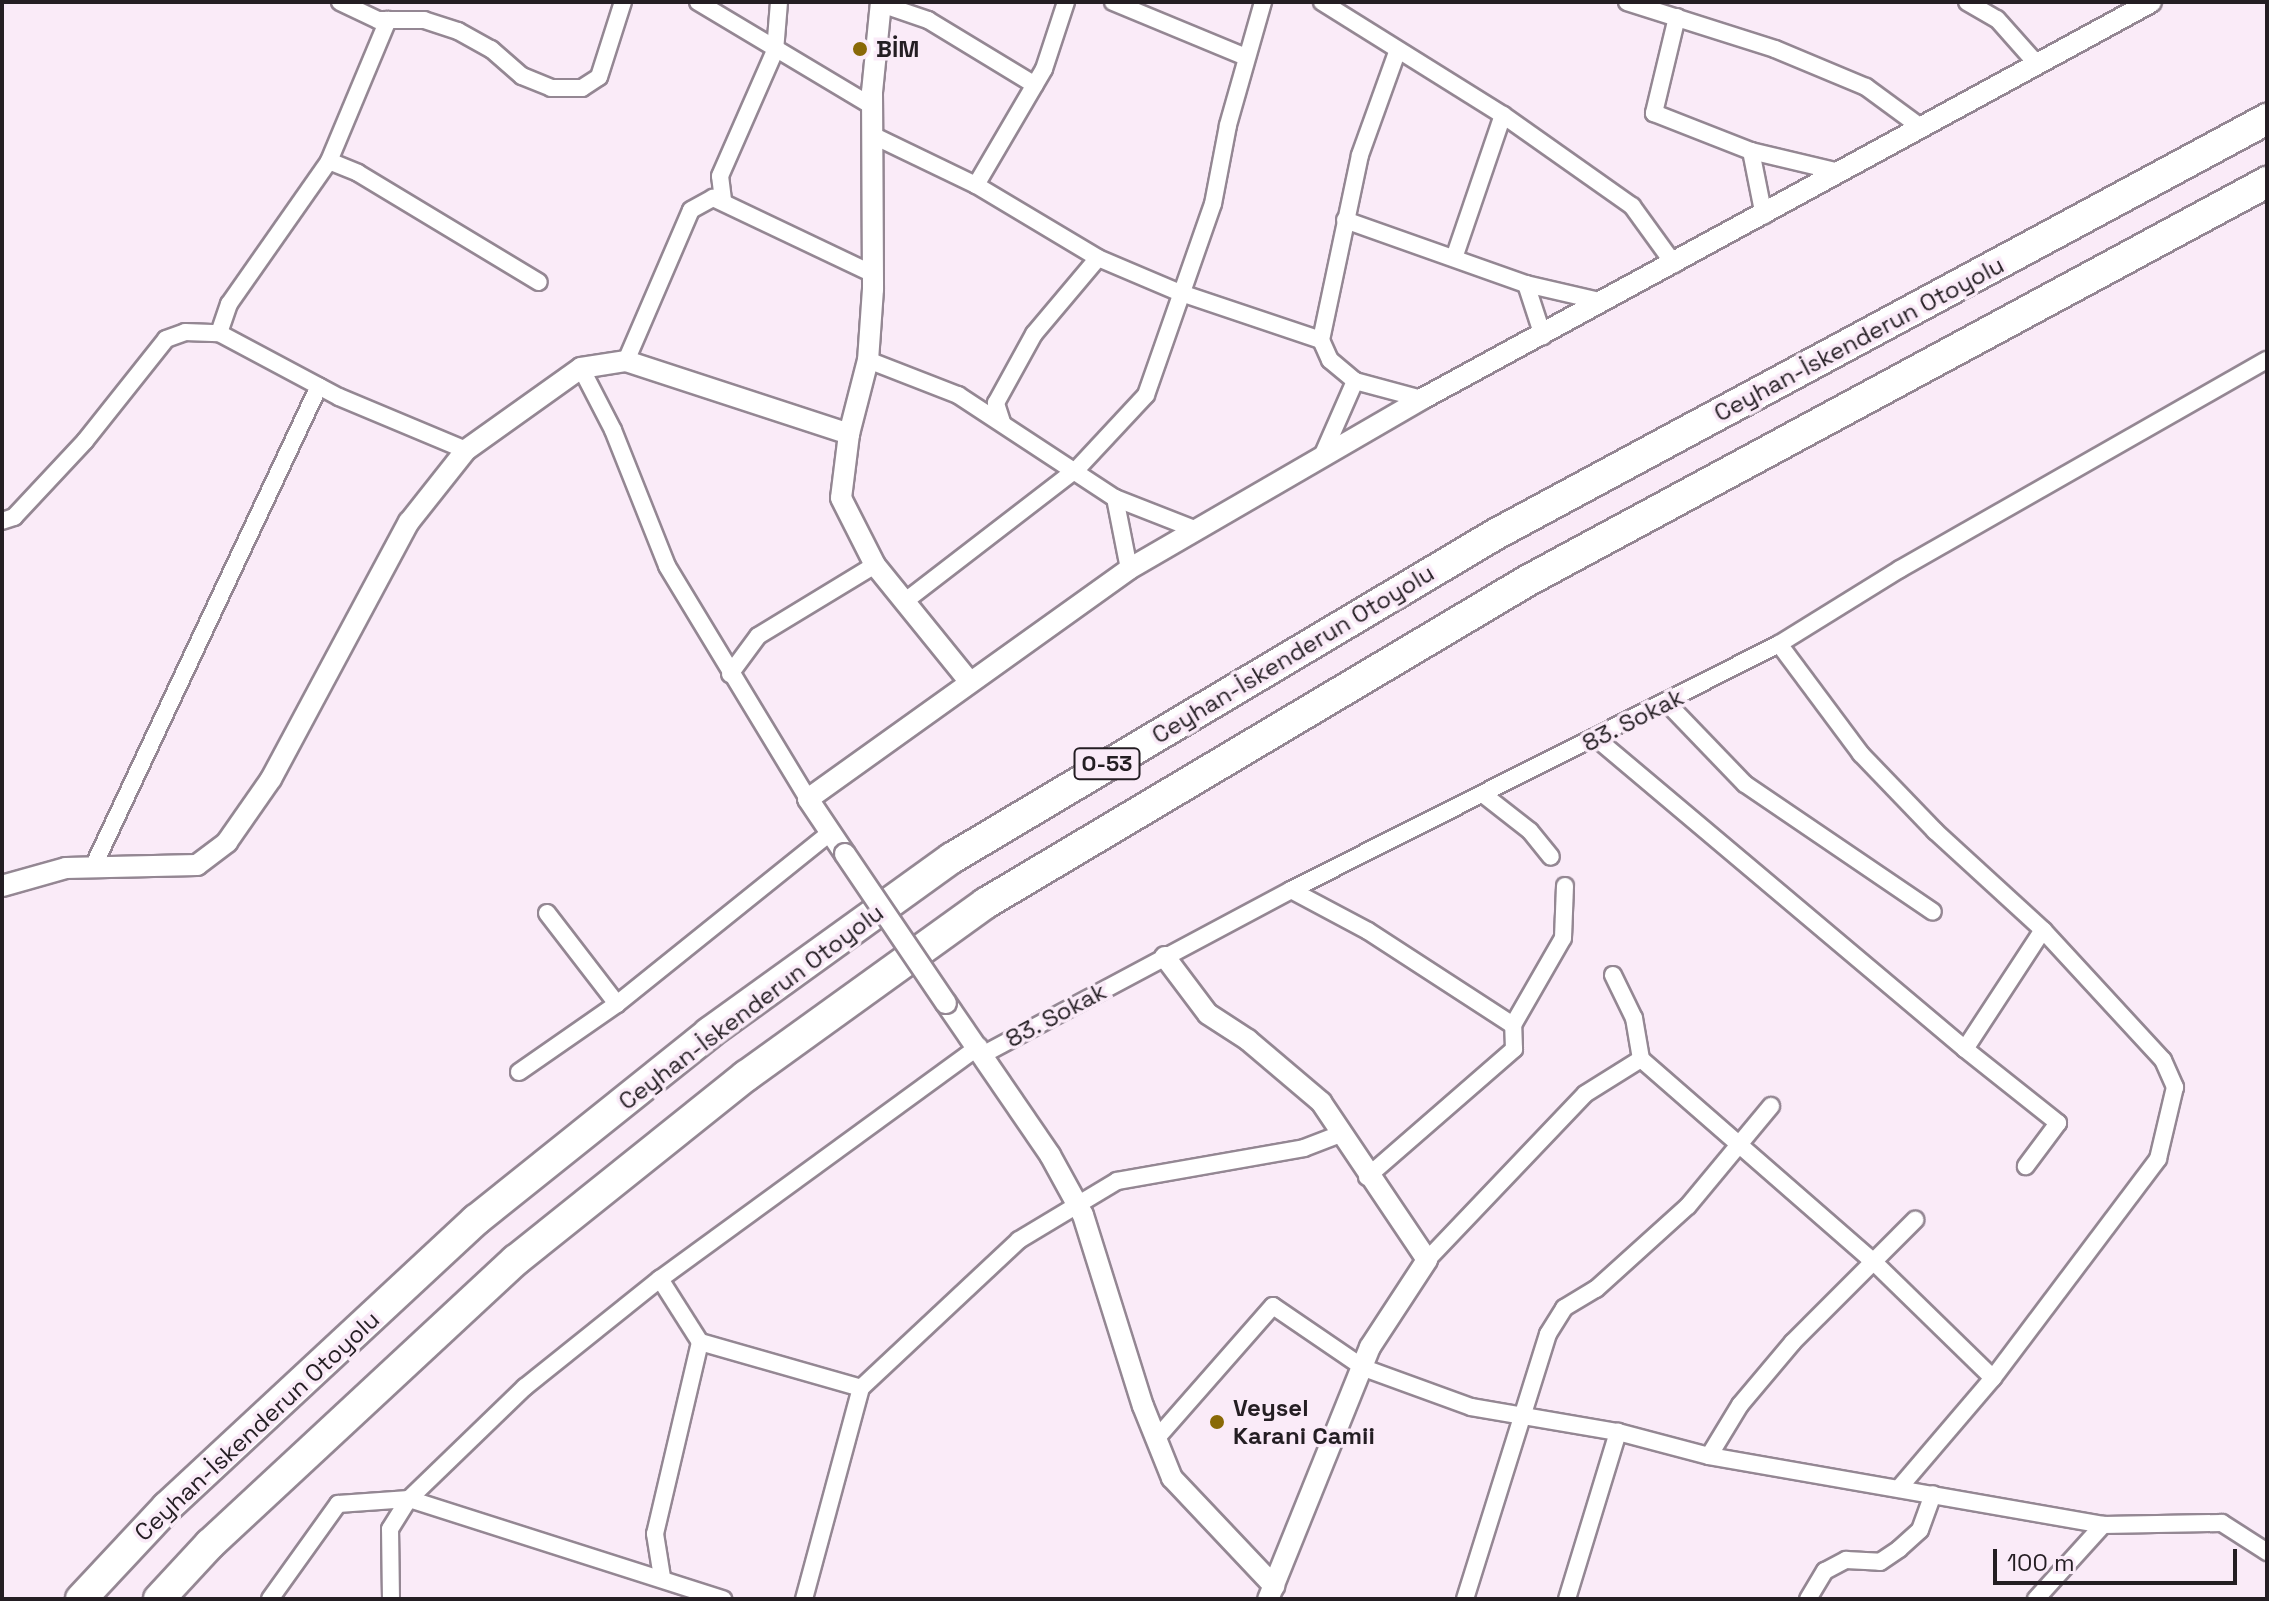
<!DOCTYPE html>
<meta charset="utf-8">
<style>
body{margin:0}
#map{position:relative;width:2269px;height:1601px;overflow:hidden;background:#faebf8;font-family:"Space Grotesk",sans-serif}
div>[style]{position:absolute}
.roads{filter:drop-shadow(2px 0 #948793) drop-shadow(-2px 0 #948793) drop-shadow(0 2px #948793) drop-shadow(0 -2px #948793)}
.minor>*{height:16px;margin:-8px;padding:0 8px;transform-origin:8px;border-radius:8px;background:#fff}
.tertiary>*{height:20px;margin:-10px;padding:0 10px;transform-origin:10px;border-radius:10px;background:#fff}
.motorway>*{height:30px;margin:-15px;padding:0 15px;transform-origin:15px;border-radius:15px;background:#fff}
.bridges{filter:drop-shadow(2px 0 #948793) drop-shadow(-2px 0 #948793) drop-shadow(0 2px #948793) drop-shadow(0 -2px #948793)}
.tertiary-bridge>*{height:20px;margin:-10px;padding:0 10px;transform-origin:10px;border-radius:10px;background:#fff}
.dots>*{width:22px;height:22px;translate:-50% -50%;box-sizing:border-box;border:4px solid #faebf8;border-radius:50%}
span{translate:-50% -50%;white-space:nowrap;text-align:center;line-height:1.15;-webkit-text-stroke:7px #faebf8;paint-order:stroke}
.shield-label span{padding:2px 6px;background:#faebf8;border:2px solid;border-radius:6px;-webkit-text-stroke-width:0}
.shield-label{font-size:22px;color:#241e23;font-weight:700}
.poi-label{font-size:24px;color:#241e23;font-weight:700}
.left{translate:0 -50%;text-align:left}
.street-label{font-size:24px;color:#241e23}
.frame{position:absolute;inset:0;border:4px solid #241e23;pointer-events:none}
.scale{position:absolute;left:1993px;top:1549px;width:244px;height:36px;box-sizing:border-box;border:4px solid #241e23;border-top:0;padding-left:10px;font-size:24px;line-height:28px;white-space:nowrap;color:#241e23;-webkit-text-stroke:6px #faebf8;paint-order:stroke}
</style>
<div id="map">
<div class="roads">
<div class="minor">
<i style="left:340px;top:2px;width:42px;rotate:25.3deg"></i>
<i style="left:378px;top:20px;width:46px"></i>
<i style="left:424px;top:20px;width:36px;rotate:18deg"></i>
<i style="left:458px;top:31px;width:38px;rotate:29deg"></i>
<i style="left:491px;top:49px;width:41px;rotate:41.1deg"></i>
<i style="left:522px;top:76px;width:31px;rotate:22deg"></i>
<i style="left:551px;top:88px;width:31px"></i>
<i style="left:582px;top:88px;width:20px;rotate:-33deg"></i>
<i style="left:599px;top:77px;width:79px;rotate:-72.3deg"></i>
<i style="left:698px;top:2px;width:203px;rotate:30.9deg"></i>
<i style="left:1113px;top:2px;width:144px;rotate:22.5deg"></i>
<i style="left:1322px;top:2px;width:213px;rotate:32deg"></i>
<i style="left:1503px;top:115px;width:158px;rotate:35.2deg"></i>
<i style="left:1632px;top:206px;width:72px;rotate:54.1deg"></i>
<i style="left:1627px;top:2px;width:155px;rotate:17.6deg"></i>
<i style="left:1775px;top:49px;width:99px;rotate:22.7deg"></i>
<i style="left:1866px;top:87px;width:66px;rotate:36.3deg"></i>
<i style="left:1967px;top:2px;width:34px;rotate:30deg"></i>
<i style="left:1997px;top:19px;width:59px;rotate:48.4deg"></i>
<i style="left:881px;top:4px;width:50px;rotate:18.8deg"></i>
<i style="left:928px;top:20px;width:125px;rotate:31.3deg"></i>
<i style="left:1677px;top:17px;width:99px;rotate:103.5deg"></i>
<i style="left:1654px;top:113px;width:104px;rotate:21.4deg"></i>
<i style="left:1751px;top:151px;width:91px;rotate:13.3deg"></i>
<i style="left:872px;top:135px;width:115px;rotate:25.7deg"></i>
<i style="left:976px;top:185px;width:142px;rotate:30.9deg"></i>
<i style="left:1098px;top:258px;width:87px;rotate:23deg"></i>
<i style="left:1178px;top:292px;width:151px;rotate:18.6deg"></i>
<i style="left:1321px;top:340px;width:22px;rotate:66deg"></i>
<i style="left:1330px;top:360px;width:33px;rotate:40deg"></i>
<i style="left:1355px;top:381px;width:69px;rotate:15deg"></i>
<i style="left:1751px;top:151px;width:66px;rotate:78.7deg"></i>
<i style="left:329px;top:161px;width:153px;rotate:-67.3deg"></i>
<i style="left:976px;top:185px;width:134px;rotate:-59.6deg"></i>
<i style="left:1044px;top:69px;width:71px;rotate:-71.8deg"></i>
<i style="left:723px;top:200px;width:24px;rotate:-97deg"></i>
<i style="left:720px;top:176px;width:137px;rotate:-66.3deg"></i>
<i style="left:775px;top:51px;width:49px;rotate:-85.3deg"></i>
<i style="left:1345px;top:220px;width:192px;rotate:19.5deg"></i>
<i style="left:1526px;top:284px;width:80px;rotate:13deg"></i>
<i style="left:1455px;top:255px;width:148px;rotate:-71.1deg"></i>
<i style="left:1526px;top:284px;width:55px;rotate:71.9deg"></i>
<i style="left:219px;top:333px;width:31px;rotate:-71deg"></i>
<i style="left:229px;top:304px;width:174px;rotate:-55deg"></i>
<i style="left:329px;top:161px;width:31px;rotate:22deg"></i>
<i style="left:358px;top:173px;width:211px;rotate:31.1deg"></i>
<i style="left:1321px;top:340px;width:189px;rotate:-78.1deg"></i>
<i style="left:1360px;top:155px;width:109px;rotate:-70.2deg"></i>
<i style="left:868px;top:360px;width:97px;rotate:21.3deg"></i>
<i style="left:958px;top:395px;width:188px;rotate:33.3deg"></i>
<i style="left:1115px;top:498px;width:85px;rotate:21.4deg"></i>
<i style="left:626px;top:361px;width:164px;rotate:-66.7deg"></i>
<i style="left:691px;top:210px;width:25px;rotate:-29deg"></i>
<i style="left:713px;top:198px;width:177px;rotate:25.4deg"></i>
<i style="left:581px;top:368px;width:70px;rotate:62.7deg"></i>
<i style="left:613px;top:430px;width:146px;rotate:68.3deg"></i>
<i style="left:667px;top:566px;width:272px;rotate:58.8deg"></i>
<i style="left:1002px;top:422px;width:20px;rotate:-108deg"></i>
<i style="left:996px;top:403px;width:79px;rotate:-61.2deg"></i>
<i style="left:1034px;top:334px;width:99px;rotate:-49.9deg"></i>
<i style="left:1323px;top:454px;width:80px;rotate:-66.3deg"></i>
<i style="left:1115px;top:498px;width:72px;rotate:78.8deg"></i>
<i style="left:2px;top:521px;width:13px;rotate:-18deg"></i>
<i style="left:14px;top:517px;width:104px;rotate:-46.9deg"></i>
<i style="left:85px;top:441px;width:130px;rotate:-51.5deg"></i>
<i style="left:166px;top:339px;width:20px;rotate:-20deg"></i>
<i style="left:185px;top:332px;width:34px;rotate:2deg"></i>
<i style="left:219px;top:333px;width:136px;rotate:28.1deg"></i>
<i style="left:339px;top:397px;width:138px;rotate:22.7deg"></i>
<i style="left:904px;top:602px;width:218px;rotate:-37.6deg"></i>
<i style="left:1077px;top:469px;width:101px;rotate:-47deg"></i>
<i style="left:1146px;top:395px;width:202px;rotate:-70.7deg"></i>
<i style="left:1213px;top:204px;width:80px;rotate:-79.2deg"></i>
<i style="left:1228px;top:125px;width:128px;rotate:-74.1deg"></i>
<i style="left:1779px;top:644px;width:137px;rotate:53.3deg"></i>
<i style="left:1861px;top:754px;width:107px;rotate:46.1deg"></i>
<i style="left:1935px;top:831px;width:147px;rotate:42.5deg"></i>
<i style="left:2043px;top:930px;width:177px;rotate:47.3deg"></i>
<i style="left:2163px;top:1060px;width:30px;rotate:66deg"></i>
<i style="left:2175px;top:1087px;width:74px;rotate:103.3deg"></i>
<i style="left:2158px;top:1159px;width:274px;rotate:127deg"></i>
<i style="left:1993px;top:1378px;width:145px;rotate:130.5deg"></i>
<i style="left:730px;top:674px;width:47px;rotate:-53.6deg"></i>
<i style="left:758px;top:636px;width:137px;rotate:-31.3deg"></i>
<i style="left:1667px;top:703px;width:112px;rotate:46.1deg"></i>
<i style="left:1745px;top:784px;width:227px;rotate:34.2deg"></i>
<i style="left:1597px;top:739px;width:481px;rotate:40.1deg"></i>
<i style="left:1965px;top:1049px;width:142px;rotate:-56.8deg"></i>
<i style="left:1484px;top:795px;width:58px;rotate:38deg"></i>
<i style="left:1530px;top:831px;width:33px;rotate:51deg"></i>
<i style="left:93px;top:867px;width:531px;rotate:-64.83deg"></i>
<i style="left:1291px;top:890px;width:87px;rotate:28deg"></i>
<i style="left:1368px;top:931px;width:173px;rotate:33deg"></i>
<i style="left:547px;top:913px;width:115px;rotate:52.4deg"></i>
<i style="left:1613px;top:975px;width:48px;rotate:64deg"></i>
<i style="left:1634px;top:1018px;width:42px;rotate:80.3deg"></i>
<i style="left:1641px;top:1059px;width:309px;rotate:41.1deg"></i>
<i style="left:1874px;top:1262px;width:166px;rotate:44.3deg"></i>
<i style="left:1965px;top:1049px;width:119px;rotate:38.5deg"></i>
<i style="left:2058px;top:1123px;width:54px;rotate:126.7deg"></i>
<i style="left:984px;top:1054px;width:348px;rotate:-28.1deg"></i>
<i style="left:1291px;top:890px;width:546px;rotate:-26.75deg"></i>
<i style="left:1779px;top:644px;width:142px;rotate:-31.8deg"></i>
<i style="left:1900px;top:569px;width:422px;rotate:-29.7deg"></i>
<i style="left:519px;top:1072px;width:119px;rotate:-34.8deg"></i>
<i style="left:617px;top:1004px;width:273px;rotate:-38.8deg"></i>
<i style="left:1367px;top:1177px;width:195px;rotate:-41deg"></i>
<i style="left:1514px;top:1049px;width:24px;rotate:-92deg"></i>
<i style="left:1513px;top:1025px;width:100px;rotate:-60.1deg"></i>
<i style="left:1563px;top:938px;width:52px;rotate:-87.8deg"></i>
<i style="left:1427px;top:1260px;width:229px;rotate:-46.4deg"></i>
<i style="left:1585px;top:1094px;width:66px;rotate:-32deg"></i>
<i style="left:660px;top:1279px;width:75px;rotate:57.6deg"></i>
<i style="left:700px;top:1342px;width:167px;rotate:15.9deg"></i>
<i style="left:1156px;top:1439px;width:177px;rotate:-48.7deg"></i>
<i style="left:1273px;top:1306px;width:110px;rotate:34.3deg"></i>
<i style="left:1364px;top:1368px;width:114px;rotate:20deg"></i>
<i style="left:1471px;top:1407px;width:149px;rotate:9.7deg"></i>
<i style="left:1618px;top:1432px;width:94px;rotate:14.8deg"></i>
<i style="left:1709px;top:1456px;width:400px;rotate:9.9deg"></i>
<i style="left:2103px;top:1525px;width:119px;rotate:-1deg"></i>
<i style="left:2222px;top:1523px;width:54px;rotate:32.8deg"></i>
<i style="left:1709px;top:1456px;width:60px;rotate:-58.7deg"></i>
<i style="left:1740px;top:1405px;width:82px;rotate:-49.9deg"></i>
<i style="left:1793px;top:1342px;width:173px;rotate:-45deg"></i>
<i style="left:662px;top:1577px;width:44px;rotate:-99.2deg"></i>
<i style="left:655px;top:1534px;width:197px;rotate:-76.8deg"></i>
<i style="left:270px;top:1599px;width:117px;rotate:-54.4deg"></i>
<i style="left:338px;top:1504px;width:71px;rotate:-4deg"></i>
<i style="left:409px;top:1499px;width:330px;rotate:17.7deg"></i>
<i style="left:391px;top:1599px;width:70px;rotate:-90.8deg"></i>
<i style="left:390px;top:1529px;width:36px;rotate:-58deg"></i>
<i style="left:409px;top:1499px;width:161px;rotate:-44deg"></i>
<i style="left:525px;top:1387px;width:173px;rotate:-38.7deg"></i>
<i style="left:660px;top:1279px;width:395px;rotate:-36.1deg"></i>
<i style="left:804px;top:1599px;width:219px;rotate:-74.9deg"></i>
<i style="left:861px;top:1388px;width:216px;rotate:-43.1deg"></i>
<i style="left:1019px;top:1240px;width:114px;rotate:-31deg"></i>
<i style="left:1117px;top:1181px;width:190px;rotate:-10deg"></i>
<i style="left:1304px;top:1148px;width:39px;rotate:-21deg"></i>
<i style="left:1465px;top:1599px;width:278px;rotate:-72.6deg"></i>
<i style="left:1548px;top:1334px;width:31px;rotate:-58deg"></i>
<i style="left:1564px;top:1308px;width:37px;rotate:-31deg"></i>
<i style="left:1596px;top:1289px;width:124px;rotate:-42.1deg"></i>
<i style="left:1688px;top:1206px;width:130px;rotate:-50.3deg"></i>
<i style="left:1567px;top:1599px;width:175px;rotate:-73deg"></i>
<i style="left:1808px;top:1599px;width:33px;rotate:-59deg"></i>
<i style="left:1825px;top:1571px;width:24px;rotate:-28deg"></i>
<i style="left:1846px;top:1560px;width:34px;rotate:3deg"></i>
<i style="left:1880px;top:1562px;width:23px;rotate:-34deg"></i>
<i style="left:1899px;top:1549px;width:28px;rotate:-42deg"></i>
<i style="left:1920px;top:1530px;width:38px;rotate:-70deg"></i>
<i style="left:2036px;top:1599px;width:100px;rotate:-47.8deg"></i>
</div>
<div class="tertiary">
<i style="left:881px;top:2px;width:90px;rotate:95.7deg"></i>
<i style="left:872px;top:92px;width:197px;rotate:89.7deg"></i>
<i style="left:873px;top:289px;width:71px;rotate:94deg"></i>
<i style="left:868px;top:360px;width:76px;rotate:104.4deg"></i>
<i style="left:849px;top:434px;width:64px;rotate:97.1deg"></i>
<i style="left:841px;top:498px;width:75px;rotate:63.1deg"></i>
<i style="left:875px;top:565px;width:148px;rotate:51deg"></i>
<i style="left:845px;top:854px;width:66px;rotate:-123.9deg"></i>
<i style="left:808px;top:799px;width:395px;rotate:-35.6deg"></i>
<i style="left:1129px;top:569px;width:339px;rotate:-30.1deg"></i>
<i style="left:1422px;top:399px;width:830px;rotate:-28.57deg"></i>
<i style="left:2px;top:886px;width:66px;rotate:-15.7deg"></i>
<i style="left:66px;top:868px;width:131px;rotate:-1.3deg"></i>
<i style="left:197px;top:865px;width:38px;rotate:-37deg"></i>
<i style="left:227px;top:842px;width:77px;rotate:-55.1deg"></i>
<i style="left:271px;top:779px;width:292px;rotate:-61.8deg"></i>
<i style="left:409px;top:522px;width:92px;rotate:-51.6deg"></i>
<i style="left:466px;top:450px;width:141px;rotate:-35.5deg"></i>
<i style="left:581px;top:368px;width:46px;rotate:-8.8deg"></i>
<i style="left:626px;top:361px;width:235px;rotate:18.1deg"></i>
<i style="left:1165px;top:957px;width:71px;rotate:53deg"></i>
<i style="left:1208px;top:1014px;width:48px;rotate:33deg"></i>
<i style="left:1248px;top:1040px;width:96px;rotate:40.3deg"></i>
<i style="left:1321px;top:1102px;width:190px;rotate:56.1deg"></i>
<i style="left:1427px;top:1260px;width:104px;rotate:123.2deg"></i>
<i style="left:1370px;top:1347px;width:272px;rotate:112deg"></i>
<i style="left:946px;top:1003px;width:184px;rotate:55.6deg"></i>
<i style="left:1050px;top:1155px;width:68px;rotate:61.2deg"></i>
<i style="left:1083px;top:1215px;width:200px;rotate:72.6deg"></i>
<i style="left:1143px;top:1406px;width:78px;rotate:68.1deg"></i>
<i style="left:1172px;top:1478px;width:149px;rotate:46.6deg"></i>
</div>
<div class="motorway">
<i style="left:81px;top:1599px;width:126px;rotate:-46.9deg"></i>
<i style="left:167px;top:1507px;width:422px;rotate:-42.9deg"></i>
<i style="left:476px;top:1220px;width:299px;rotate:-38.7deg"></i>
<i style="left:709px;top:1033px;width:299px;rotate:-35.8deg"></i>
<i style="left:952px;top:858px;width:633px;rotate:-30.78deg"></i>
<i style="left:1496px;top:534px;width:876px;rotate:-28.29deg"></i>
<i style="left:159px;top:1599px;width:75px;rotate:-47.2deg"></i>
<i style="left:210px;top:1544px;width:417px;rotate:-42.9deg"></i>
<i style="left:516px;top:1260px;width:295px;rotate:-38.7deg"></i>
<i style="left:746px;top:1076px;width:296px;rotate:-35.8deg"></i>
<i style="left:986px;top:903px;width:630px;rotate:-30.76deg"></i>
<i style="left:1527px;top:581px;width:841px;rotate:-28.33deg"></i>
</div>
</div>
<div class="bridges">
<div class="tertiary-bridge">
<i style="left:845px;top:854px;width:180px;rotate:55.9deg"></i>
</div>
</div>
<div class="dots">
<i style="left:860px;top:49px;background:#896907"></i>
<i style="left:1217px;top:1422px;background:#896907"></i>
</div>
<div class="shield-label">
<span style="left:1107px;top:764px">O-53</span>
</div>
<div class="poi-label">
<span class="left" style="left:876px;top:49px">BİM</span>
<span class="left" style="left:1233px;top:1422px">Veysel<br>Karani Camii</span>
</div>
<div class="street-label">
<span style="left:1859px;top:339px;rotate:-28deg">Ceyhan-İskenderun Otoyolu</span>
<span style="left:1293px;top:654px;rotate:-31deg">Ceyhan-İskenderun Otoyolu</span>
<span style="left:1633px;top:720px;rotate:-27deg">83. Sokak</span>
<span style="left:751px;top:1007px;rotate:-37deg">Ceyhan-İskenderun Otoyolu</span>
<span style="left:1056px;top:1015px;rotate:-28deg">83. Sokak</span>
<span style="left:257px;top:1426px;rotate:-43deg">Ceyhan-İskenderun Otoyolu</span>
</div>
<div class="frame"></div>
<div class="scale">100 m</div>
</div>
